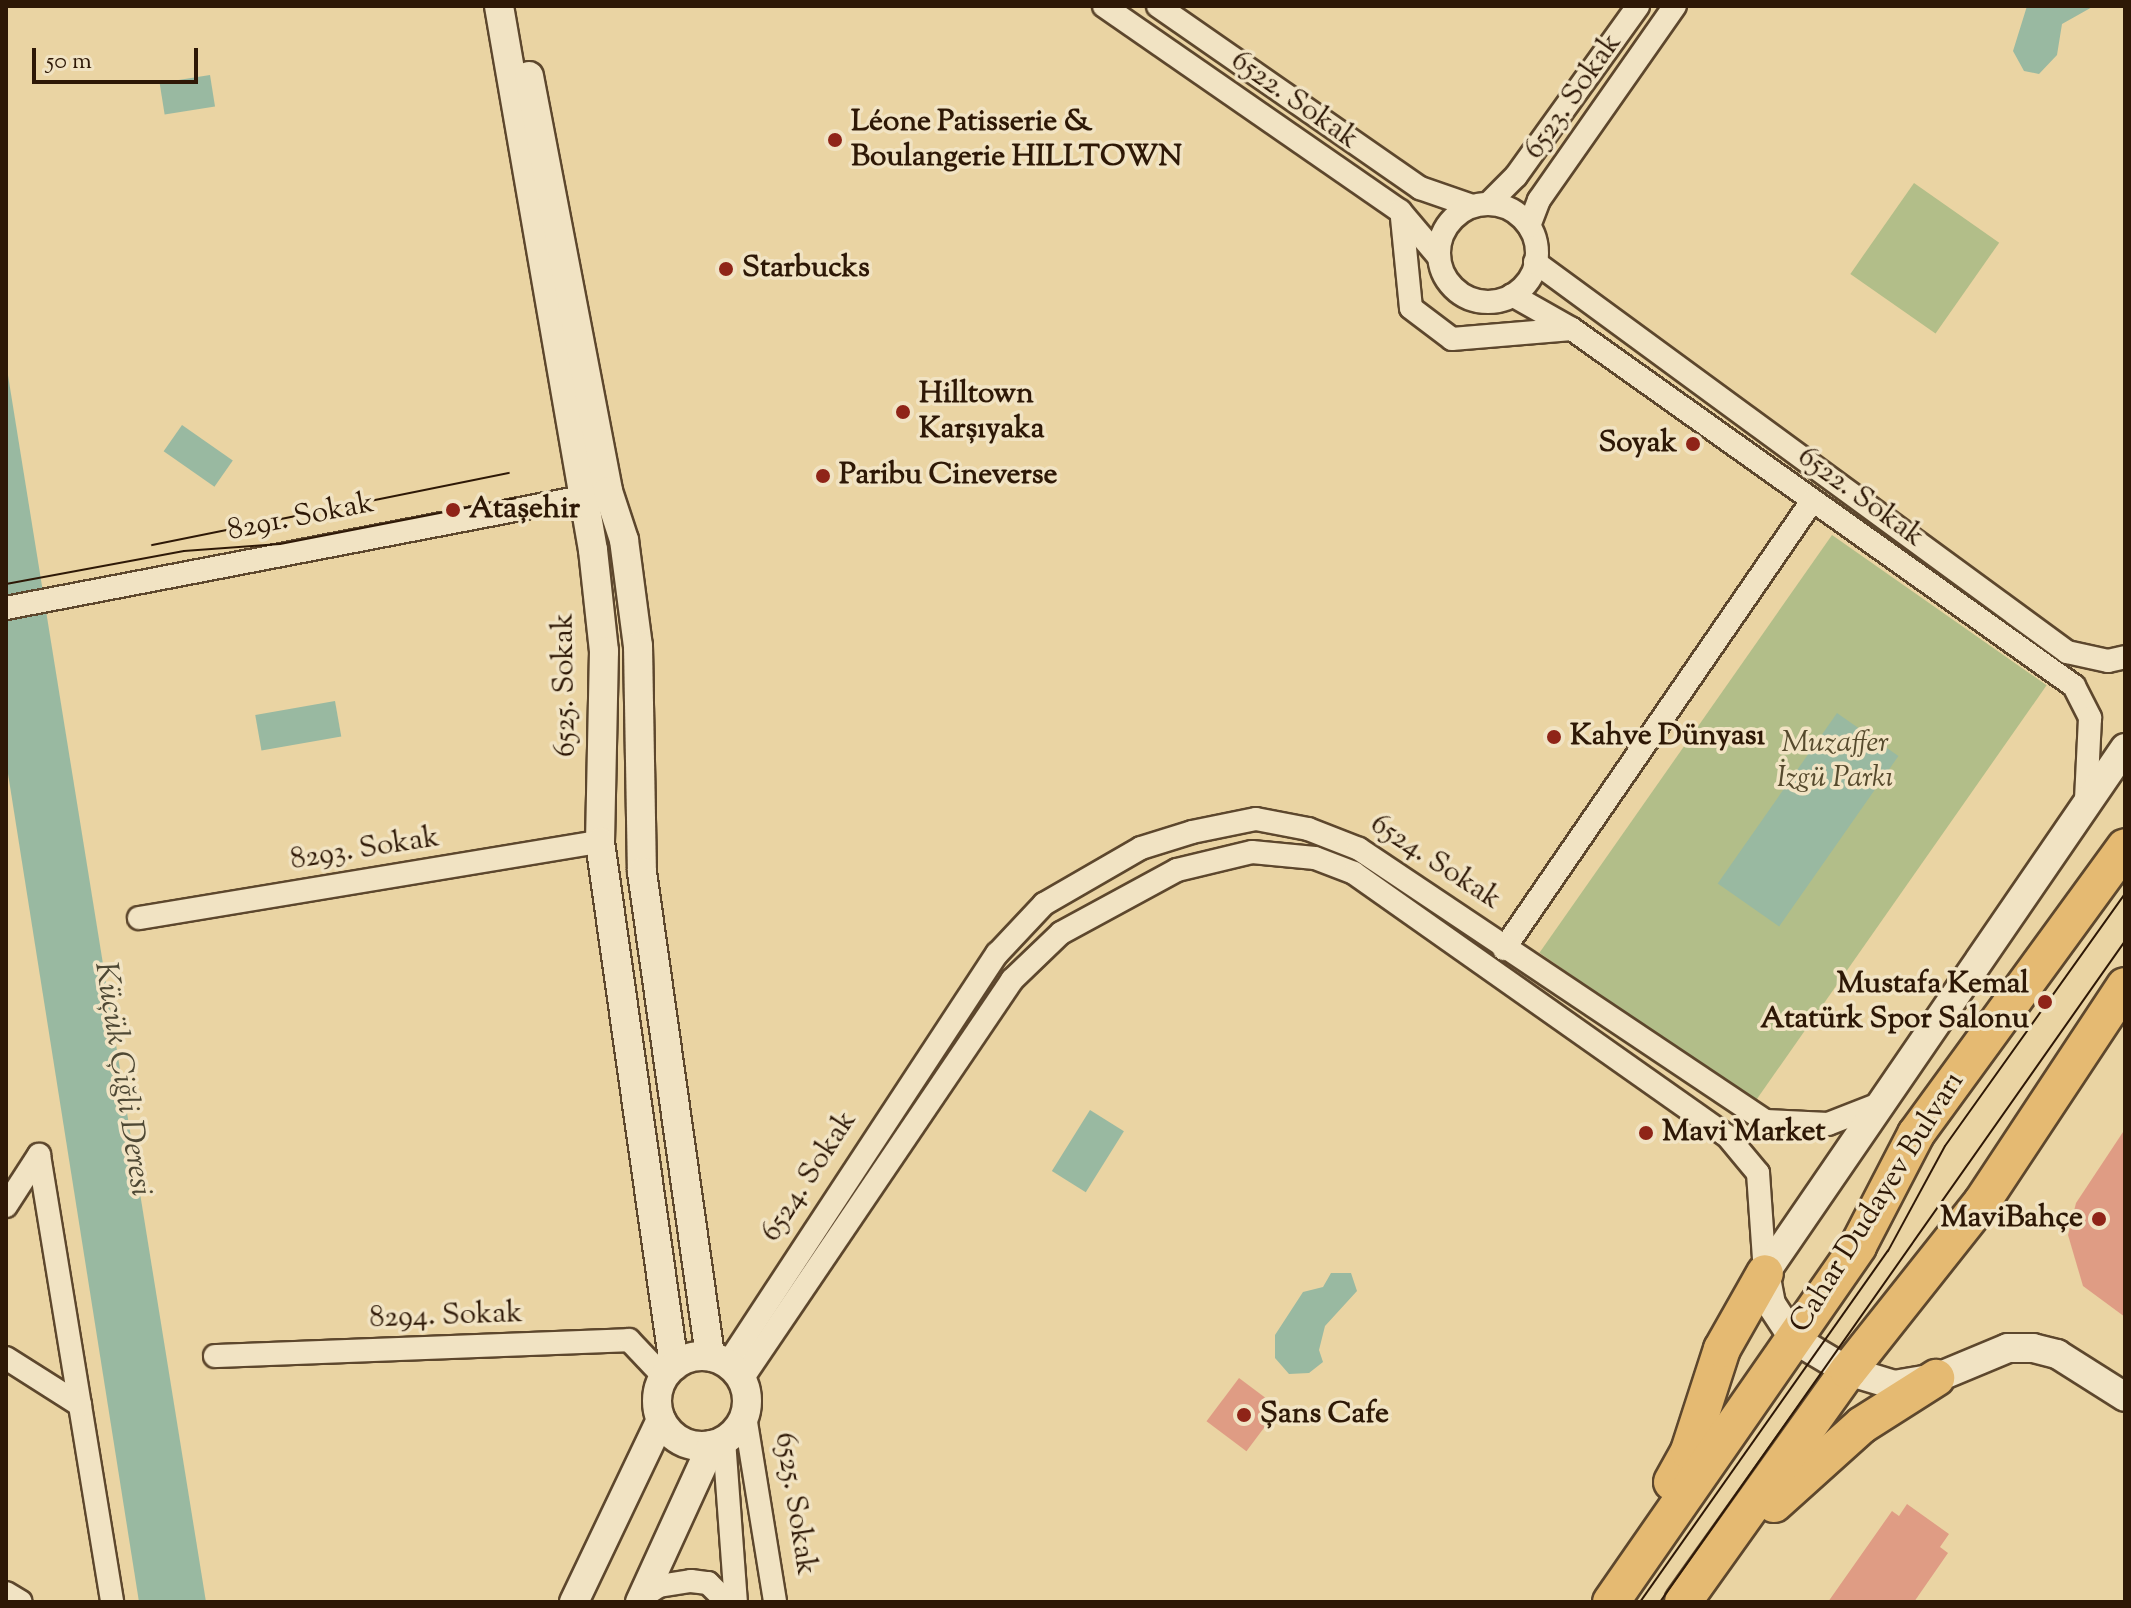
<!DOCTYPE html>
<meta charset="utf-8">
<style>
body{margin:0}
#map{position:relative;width:2131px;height:1608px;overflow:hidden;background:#ead4a3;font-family:"Sorts Mill Goudy",serif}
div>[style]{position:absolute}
.green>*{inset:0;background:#b2be89;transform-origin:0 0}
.water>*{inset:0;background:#99b9a1;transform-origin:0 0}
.building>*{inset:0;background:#df9c84;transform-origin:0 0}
.roads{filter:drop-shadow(2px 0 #5d472d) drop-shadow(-2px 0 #5d472d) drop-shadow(0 2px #5d472d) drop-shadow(0 -2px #5d472d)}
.minor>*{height:22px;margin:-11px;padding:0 11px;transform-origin:11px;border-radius:11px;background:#f1e3c3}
.minor>.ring{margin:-11px;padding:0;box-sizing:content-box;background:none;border:22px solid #f1e3c3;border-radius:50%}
.tertiary>*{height:28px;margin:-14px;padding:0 14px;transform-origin:14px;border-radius:14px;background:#f1e3c3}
.tertiary>.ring{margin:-14px;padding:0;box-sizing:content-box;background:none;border:28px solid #f1e3c3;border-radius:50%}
.primary>*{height:36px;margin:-18px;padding:0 18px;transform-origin:18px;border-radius:18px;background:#e5ba72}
.tram>*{height:2px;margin:-1px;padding:0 1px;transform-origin:1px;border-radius:1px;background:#2e1806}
.dots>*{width:22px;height:22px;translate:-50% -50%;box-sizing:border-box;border:4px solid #f1e3c3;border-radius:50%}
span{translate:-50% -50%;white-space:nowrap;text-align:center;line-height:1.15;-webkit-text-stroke:7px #f1e3c3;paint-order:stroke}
.street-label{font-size:30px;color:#2e1806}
.poi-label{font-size:30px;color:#2e1806;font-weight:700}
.left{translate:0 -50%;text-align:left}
.right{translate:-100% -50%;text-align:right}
.park-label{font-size:30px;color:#564a2d;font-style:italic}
.water-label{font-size:32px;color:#4e4834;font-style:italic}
.frame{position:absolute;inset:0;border:8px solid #2e1806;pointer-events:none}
.scale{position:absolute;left:32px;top:48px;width:166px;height:36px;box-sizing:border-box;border:4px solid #2e1806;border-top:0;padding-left:10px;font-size:24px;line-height:28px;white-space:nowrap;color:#2e1806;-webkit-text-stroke:6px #f1e3c3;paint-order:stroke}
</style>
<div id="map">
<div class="green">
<i style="left:1914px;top:183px;width:104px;height:111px;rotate:35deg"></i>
<i style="left:1832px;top:535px;width:262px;height:510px;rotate:35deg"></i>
</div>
<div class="water">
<i style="clip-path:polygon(2027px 6px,2094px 6px,2062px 24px,2057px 55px,2039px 74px,2024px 71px,2013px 51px)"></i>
<i style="left:210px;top:75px;width:32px;height:51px;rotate:81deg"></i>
<i style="clip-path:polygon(6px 363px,206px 1602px,139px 1602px,6px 761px)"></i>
<i style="left:182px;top:425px;width:62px;height:32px;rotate:35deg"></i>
<i style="left:335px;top:701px;width:36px;height:81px;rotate:80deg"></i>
<i style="left:1837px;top:713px;width:75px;height:208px;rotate:35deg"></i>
<i style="left:1090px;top:1110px;width:40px;height:72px;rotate:32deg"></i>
<i style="clip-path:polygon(1331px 1273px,1351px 1273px,1357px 1291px,1325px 1326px,1319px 1350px,1323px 1362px,1309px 1373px,1289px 1374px,1275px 1358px,1275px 1335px,1303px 1292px,1323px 1287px)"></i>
</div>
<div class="building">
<i style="clip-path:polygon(2125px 1129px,2125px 1317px,2083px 1286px,2068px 1235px,2076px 1203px)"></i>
<i style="left:1239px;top:1378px;width:50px;height:54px;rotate:37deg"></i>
<i style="clip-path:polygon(1907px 1504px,1949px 1534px,1940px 1547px,1948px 1553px,1914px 1602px,1828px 1602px,1892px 1511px,1899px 1516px)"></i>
</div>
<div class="roads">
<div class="minor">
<i style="left:1104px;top:6px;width:360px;rotate:34.7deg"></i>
<i style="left:1400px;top:211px;width:59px;rotate:49.8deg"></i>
<i style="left:1158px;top:6px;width:319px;rotate:34.8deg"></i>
<i style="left:1420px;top:188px;width:55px;rotate:19.1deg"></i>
<i style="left:1489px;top:203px;width:38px;rotate:-45deg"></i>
<i style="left:1516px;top:176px;width:209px;rotate:-54.3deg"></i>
<i class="ring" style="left:1439px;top:204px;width:76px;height:76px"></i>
<i style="left:1402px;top:218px;width:90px;rotate:84.3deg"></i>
<i style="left:1411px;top:308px;width:51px;rotate:37.1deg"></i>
<i style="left:1452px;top:339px;width:120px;rotate:-4.8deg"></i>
<i style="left:1529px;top:226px;width:28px;rotate:-69deg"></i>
<i style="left:1539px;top:200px;width:237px;rotate:-55deg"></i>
<i style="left:1535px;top:262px;width:660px;rotate:36.24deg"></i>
<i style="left:2067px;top:652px;width:42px;rotate:12.4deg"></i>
<i style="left:2108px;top:661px;width:17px;rotate:-13deg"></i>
<i style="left:1512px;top:295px;width:69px;rotate:29.5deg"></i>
<i style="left:1572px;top:329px;width:616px;rotate:35.42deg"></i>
<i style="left:2074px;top:686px;width:36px;rotate:63deg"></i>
<i style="left:2090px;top:718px;width:83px;rotate:92.8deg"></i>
<i style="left:6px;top:608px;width:603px;rotate:-10.9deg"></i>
<i style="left:139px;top:918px;width:467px;rotate:-9.4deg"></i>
<i style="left:1504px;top:949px;width:544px;rotate:-55.49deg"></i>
<i style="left:6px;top:1206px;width:61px;rotate:-57.1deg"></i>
<i style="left:39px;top:1155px;width:453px;rotate:80.7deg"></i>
<i style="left:215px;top:1356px;width:414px;rotate:-2.2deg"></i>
<i style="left:629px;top:1340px;width:51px;rotate:46.6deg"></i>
<i style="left:6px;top:1358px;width:88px;rotate:32.4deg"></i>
<i style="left:728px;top:1363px;width:490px;rotate:-56.7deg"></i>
<i style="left:997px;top:954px;width:69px;rotate:-46.8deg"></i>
<i style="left:1044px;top:904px;width:112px;rotate:-30deg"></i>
<i style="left:1141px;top:848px;width:53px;rotate:-17.4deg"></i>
<i style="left:1192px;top:832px;width:65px;rotate:-11.5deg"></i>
<i style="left:1256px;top:819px;width:53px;rotate:10.9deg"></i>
<i style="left:1308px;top:829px;width:55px;rotate:21.4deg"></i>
<i style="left:1359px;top:849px;width:490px;rotate:33.8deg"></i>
<i style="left:1766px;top:1121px;width:62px;rotate:2.8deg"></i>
<i style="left:1828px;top:1124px;width:55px;rotate:-21.4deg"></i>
<i style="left:742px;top:1379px;width:482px;rotate:-55.9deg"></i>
<i style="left:1012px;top:980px;width:68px;rotate:-43.8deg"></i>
<i style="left:1061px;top:933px;width:132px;rotate:-28.5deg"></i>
<i style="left:1177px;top:870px;width:77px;rotate:-13.5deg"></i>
<i style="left:1252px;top:852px;width:63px;rotate:5.4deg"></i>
<i style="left:1315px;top:858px;width:42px;rotate:21deg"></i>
<i style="left:1354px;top:873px;width:458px;rotate:35.2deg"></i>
<i style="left:1728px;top:1137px;width:47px;rotate:50.2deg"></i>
<i style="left:1758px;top:1173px;width:100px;rotate:86deg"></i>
<i style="left:745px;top:1416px;width:188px;rotate:80.8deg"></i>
<i style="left:724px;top:1440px;width:162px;rotate:85.8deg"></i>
<i style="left:6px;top:1593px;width:17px;rotate:31deg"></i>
<i style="left:642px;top:1597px;width:20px;rotate:-33deg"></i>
<i style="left:659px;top:1586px;width:32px;rotate:-9deg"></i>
<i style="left:691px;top:1581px;width:17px;rotate:7deg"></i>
<i style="left:708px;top:1583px;width:27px;rotate:45deg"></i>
</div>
<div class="tertiary">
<i style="left:499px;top:6px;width:552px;rotate:80.2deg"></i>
<i style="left:593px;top:550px;width:102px;rotate:83.8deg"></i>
<i style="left:604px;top:651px;width:191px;rotate:91.2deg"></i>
<i style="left:600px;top:842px;width:529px;rotate:81.96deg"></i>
<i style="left:529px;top:76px;width:422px;rotate:79.2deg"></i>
<i style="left:608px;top:491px;width:52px;rotate:71.9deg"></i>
<i style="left:624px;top:540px;width:107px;rotate:82.5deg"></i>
<i style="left:638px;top:646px;width:226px;rotate:89deg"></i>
<i style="left:642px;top:872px;width:489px;rotate:82deg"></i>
<i style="left:2125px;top:748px;width:637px;rotate:124.44deg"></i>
<i style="left:1765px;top:1273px;width:32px;rotate:79deg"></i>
<i style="left:1771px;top:1304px;width:42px;rotate:56.7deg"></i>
<i style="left:1794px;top:1339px;width:63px;rotate:30.7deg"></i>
<i style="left:1848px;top:1371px;width:48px;rotate:16.9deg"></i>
<i style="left:1894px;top:1385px;width:43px;rotate:-9.5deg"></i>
<i style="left:1936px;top:1378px;width:78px;rotate:-22.6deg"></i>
<i style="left:2008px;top:1348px;width:25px"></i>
<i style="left:2033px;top:1348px;width:25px;rotate:14deg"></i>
<i style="left:2057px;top:1354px;width:80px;rotate:32.3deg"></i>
<i class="ring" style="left:657px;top:1356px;width:62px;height:62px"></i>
<i style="left:574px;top:1602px;width:202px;rotate:-64.5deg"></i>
<i style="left:640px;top:1602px;width:173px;rotate:-65.4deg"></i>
</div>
<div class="primary">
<i style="left:1672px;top:1482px;width:35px;rotate:-61deg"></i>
<i style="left:1689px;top:1451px;width:107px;rotate:-72.1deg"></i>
<i style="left:1722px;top:1349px;width:87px;rotate:-60.5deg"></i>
<i style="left:1774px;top:1504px;width:118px;rotate:-41.9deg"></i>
<i style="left:1862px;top:1425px;width:88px;rotate:-32.4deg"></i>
<i style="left:1611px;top:1602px;width:433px;rotate:-55.2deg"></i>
<i style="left:1858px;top:1246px;width:126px;rotate:-62.6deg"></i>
<i style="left:1916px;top:1134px;width:355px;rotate:-53.9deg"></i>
<i style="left:1683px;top:1602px;width:284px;rotate:-54.5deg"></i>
<i style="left:1848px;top:1371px;width:216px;rotate:-51.6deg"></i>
<i style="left:1982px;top:1202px;width:259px;rotate:-56.5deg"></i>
</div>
</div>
<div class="tram">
<i style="left:152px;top:545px;width:364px;rotate:-11.4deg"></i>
<i style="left:6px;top:584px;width:181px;rotate:-10.5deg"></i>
<i style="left:184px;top:551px;width:96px;rotate:-4.2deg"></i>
<i style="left:280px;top:544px;width:240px;rotate:-11deg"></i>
<i style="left:1640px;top:1602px;width:430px;rotate:-54.8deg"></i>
<i style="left:1888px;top:1251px;width:119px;rotate:-61.5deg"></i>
<i style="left:1945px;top:1146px;width:310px;rotate:-54.5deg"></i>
<i style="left:1660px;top:1602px;width:808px;rotate:-54.87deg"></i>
</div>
<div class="dots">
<i style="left:835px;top:140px;background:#8f2418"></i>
<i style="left:726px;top:269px;background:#8f2418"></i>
<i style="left:903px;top:412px;background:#8f2418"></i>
<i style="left:1693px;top:444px;background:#8f2418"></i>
<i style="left:823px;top:476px;background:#8f2418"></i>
<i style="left:453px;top:510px;background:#8f2418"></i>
<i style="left:1554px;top:737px;background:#8f2418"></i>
<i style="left:2045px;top:1002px;background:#8f2418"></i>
<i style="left:1646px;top:1133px;background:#8f2418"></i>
<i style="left:2099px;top:1219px;background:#8f2418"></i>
<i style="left:1244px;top:1415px;background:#8f2418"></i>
</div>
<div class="street-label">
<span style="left:1574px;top:97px;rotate:-55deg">6523. Sokak</span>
<span style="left:1294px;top:101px;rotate:35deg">6522. Sokak</span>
<span style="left:1860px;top:498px;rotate:36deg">6522. Sokak</span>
<span style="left:301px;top:518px;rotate:-11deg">8291. Sokak</span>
<span style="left:566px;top:685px;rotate:-91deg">6525. Sokak</span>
<span style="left:365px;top:850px;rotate:-9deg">8293. Sokak</span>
<span style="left:1435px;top:863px;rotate:33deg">6524. Sokak</span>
<span style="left:810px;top:1177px;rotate:-57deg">6524. Sokak</span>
<span style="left:1878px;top:1203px;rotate:-58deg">Cahar Dudayev Bulvarı</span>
<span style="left:446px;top:1317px;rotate:-2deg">8294. Sokak</span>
<span style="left:794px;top:1504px;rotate:81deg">6525. Sokak</span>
</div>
<div class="poi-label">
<span class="left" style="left:851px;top:140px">Léone Patisserie &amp;<br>Boulangerie HILLTOWN</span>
<span class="left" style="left:742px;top:269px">Starbucks</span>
<span class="left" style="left:919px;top:412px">Hilltown<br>Karşıyaka</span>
<span class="right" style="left:1677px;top:444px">Soyak</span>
<span class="left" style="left:839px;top:476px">Paribu Cineverse</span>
<span class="left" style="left:469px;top:510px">Ataşehir</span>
<span class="left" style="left:1570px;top:737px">Kahve Dünyası</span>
<span class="right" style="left:2029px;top:1002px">Mustafa Kemal<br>Atatürk Spor Salonu</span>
<span class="left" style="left:1662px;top:1133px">Mavi Market</span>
<span class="right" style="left:2083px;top:1219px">MaviBahçe</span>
<span class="left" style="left:1260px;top:1415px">Şans Cafe</span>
</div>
<div class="park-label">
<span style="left:1835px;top:761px">Muzaffer<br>İzgü Parkı</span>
</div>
<div class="water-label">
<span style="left:122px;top:1079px;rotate:81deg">Küçük Çiğli Deresi</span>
</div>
<div class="frame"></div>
<div class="scale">50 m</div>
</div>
